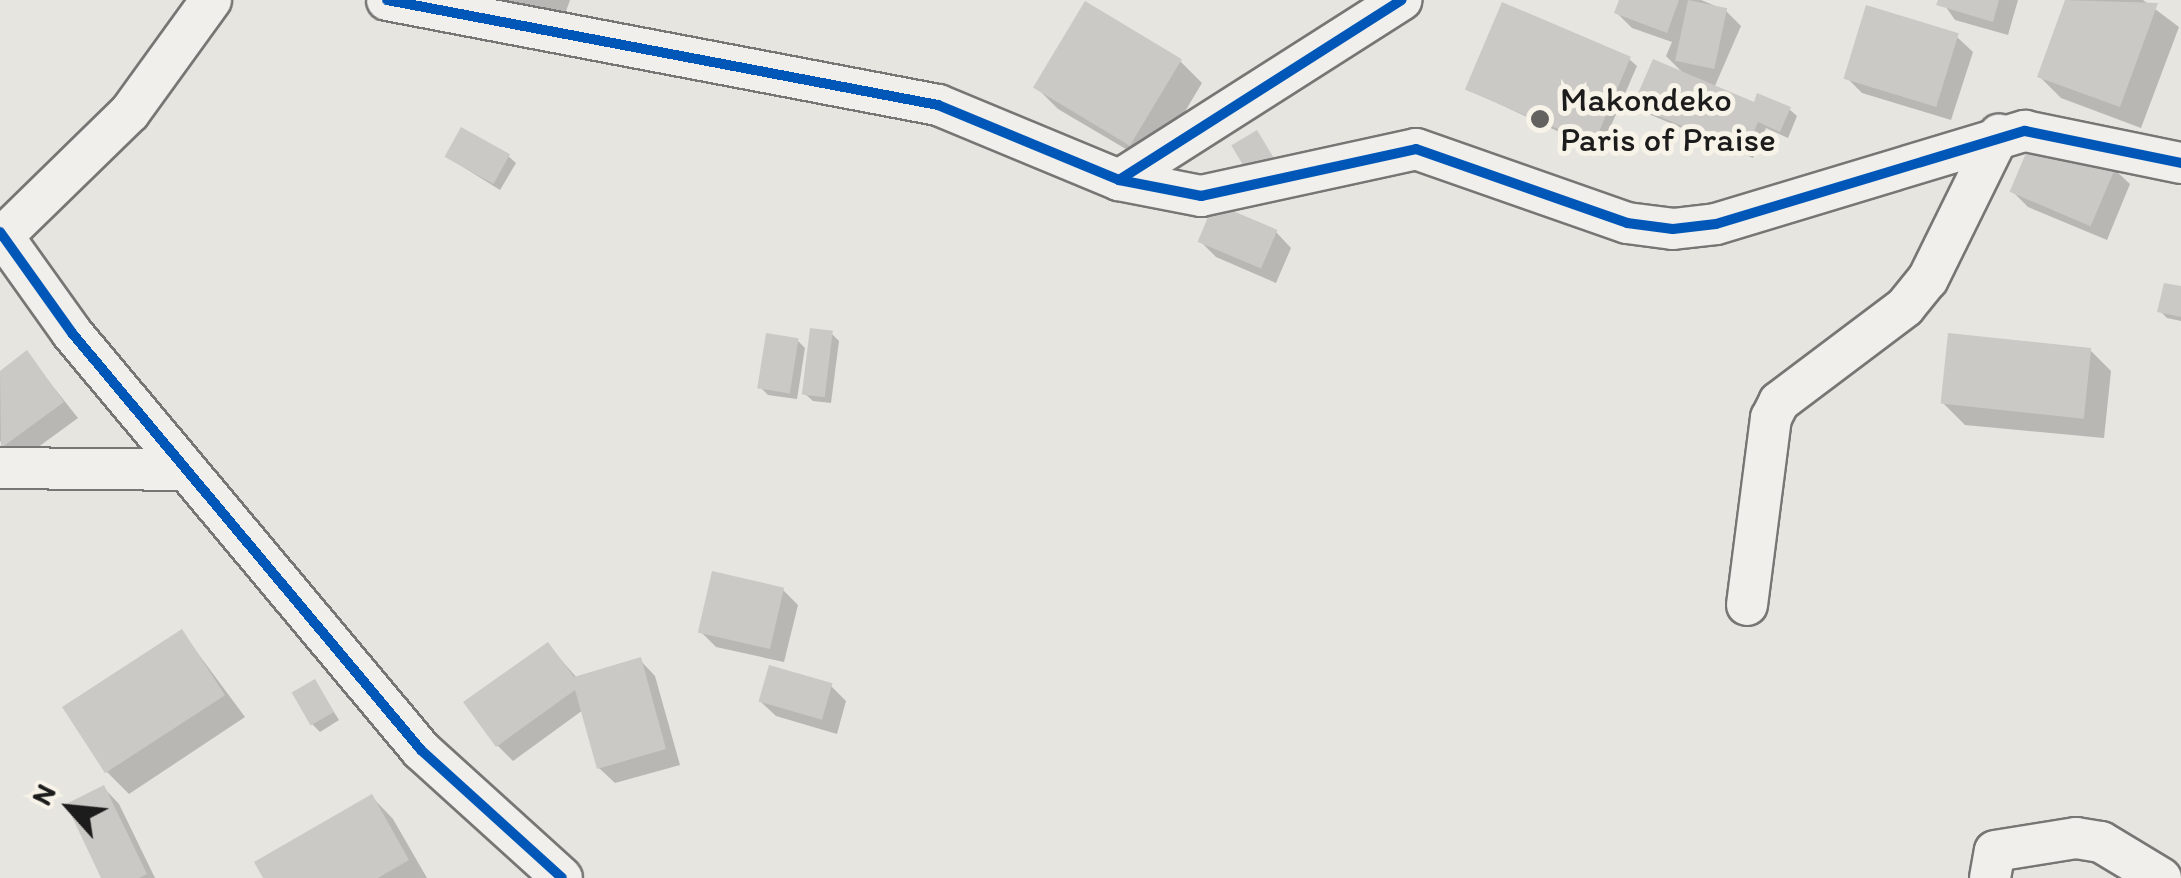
<!DOCTYPE html>
<style>
body{margin:0}
#map{position:relative;width:2181px;height:878px;overflow:hidden;background:#e6e5e0;font-family:Itim,sans-serif}
div>[style]{position:absolute}
.shadow>*{inset:0;background:#0003}
.building>*{inset:0;background:#cac9c5;transform-origin:0 0}
.roads{filter:drop-shadow(2px 0 #777674) drop-shadow(-2px 0 #777674) drop-shadow(0 2px #777674) drop-shadow(0 -2px #777674)}
.street>*{height:40px;margin:-20px;padding:0 20px;transform-origin:20px;border-radius:20px;background:#f0efeb}
.cycleway>*{height:10px;margin:-5px;padding:0 5px;transform-origin:5px;border-radius:5px;background:#0057b8}
.dots>*{width:28px;height:28px;translate:-50% -50%;box-sizing:border-box;border:5px solid #f7f3e8;border-radius:50%}
span{translate:-50% -50%;white-space:nowrap;text-align:center;line-height:1.15;-webkit-text-stroke:10px #f7f3e8;paint-order:stroke}
.poi-label{font-size:35px;color:#1c1c1c}
.left{translate:0 -50%;text-align:left}
.north{position:absolute;left:20px;top:758px;width:100px;height:100px;-webkit-text-stroke:8px #f7f3e8;paint-order:stroke;rotate:297deg;font-size:28px;font-weight:700;line-height:40px;text-align:center;color:#1c1c1c}
.north::after{content:'';display:block;margin:auto;width:35px;height:45px;background:#1c1c1c;clip-path:polygon(50% 0,100% 100%,50% 72%,0 100%)}
</style>
<div id="map">
<div class="shadow">
<i style="clip-path:polygon(501px 0,570px 0,562px 22px)"></i>
<i style="clip-path:polygon(1622px 0,1701px 0,1725px 10px,1741px 26px,1714px 88px,1755px 105px,1789px 109px,1797px 116px,1788px 138px,1766px 128px,1753px 158px,1644px 112px,1636px 104px,1685px 75px,1666px 56px,1672px 42px,1632px 28px,1617px 13px)"></i>
<i style="clip-path:polygon(1941px 0,2018px 0,2008px 35px,1955px 20px)"></i>
<i style="clip-path:polygon(2067px 0,2143px 0,2179px 27px,2141px 128px,2061px 98px,2039px 76px)"></i>
<i style="clip-path:polygon(1957px 37px,1973px 52px,1951px 120px,1862px 93px,1846px 77px)"></i>
<i style="clip-path:polygon(1629px 59px,1637px 66px,1600px 151px,1467px 89px)"></i>
<i style="clip-path:polygon(1180px 61px,1202px 83px,1153px 165px,1058px 109px,1036px 87px)"></i>
<i style="clip-path:polygon(508px 156px,516px 163px,500px 190px,447px 157px)"></i>
<i style="clip-path:polygon(2114px 169px,2130px 184px,2107px 240px,2028px 207px,2013px 192px)"></i>
<i style="clip-path:polygon(1276px 232px,1291px 248px,1276px 283px,1216px 257px,1201px 242px)"></i>
<i style="clip-path:polygon(2181px 289px,2181px 321px,2167px 318px,2160px 311px)"></i>
<i style="clip-path:polygon(831px 333px,839px 341px,831px 403px,813px 401px,805px 394px)"></i>
<i style="clip-path:polygon(798px 341px,805px 348px,797px 399px,768px 395px,760px 387px)"></i>
<i style="clip-path:polygon(2089px 349px,2111px 371px,2104px 438px,1965px 425px,1943px 403px)"></i>
<i style="clip-path:polygon(27px 354px,78px 418px,19px 461px,0 441px,0 374px)"></i>
<i style="clip-path:polygon(782px 589px,798px 605px,784px 662px,716px 647px,700px 631px)"></i>
<i style="clip-path:polygon(182px 632px,245px 717px,129px 794px,107px 772px)"></i>
<i style="clip-path:polygon(548px 645px,577px 678px,640px 660px,655px 676px,680px 765px,615px 783px,599px 768px,583px 710px,513px 761px,497px 745px)"></i>
<i style="clip-path:polygon(315px 682px,339px 720px,320px 732px,312px 724px)"></i>
<i style="clip-path:polygon(831px 686px,846px 701px,837px 734px,776px 716px,760px 701px)"></i>
<i style="clip-path:polygon(104px 788px,119px 804px,155px 878px,104px 878px)"></i>
<i style="clip-path:polygon(372px 797px,393px 819px,427px 878px,266px 878px)"></i>
</div>
<div class="building">
<i style="clip-path:polygon(1619px 0,1679px 0,1667px 33px,1614px 13px)"></i>
<i style="left:1688px;top:0;width:40px;height:62px;rotate:12deg"></i>
<i style="clip-path:polygon(1938px 0,1999px 0,1993px 22px,1936px 5px)"></i>
<i style="clip-path:polygon(2065px 0,2158px 3px,2120px 107px,2037px 77px)"></i>
<i style="left:1085px;top:1px;width:113px;height:101px;rotate:31deg"></i>
<i style="left:1502px;top:2px;width:140px;height:95px;rotate:23deg"></i>
<i style="left:1866px;top:5px;width:97px;height:77px;rotate:17deg"></i>
<i style="clip-path:polygon(1653px 59px,1754px 102px,1757px 93px,1791px 107px,1780px 132px,1758px 122px,1745px 153px,1633px 105px)"></i>
<i style="left:461px;top:127px;width:56px;height:34px;rotate:29deg"></i>
<i style="left:1257px;top:130px;width:33px;height:30px;rotate:59deg"></i>
<i style="left:2035px;top:132px;width:88px;height:65px;rotate:23deg"></i>
<i style="left:1214px;top:203px;width:69px;height:42px;rotate:23deg"></i>
<i style="clip-path:polygon(2164px 283px,2181px 286px,2181px 317px,2157px 312px)"></i>
<i style="left:810px;top:328px;width:23px;height:67px;rotate:7deg"></i>
<i style="left:766px;top:333px;width:33px;height:56px;rotate:9deg"></i>
<i style="left:1948px;top:333px;width:144px;height:71px;rotate:6deg"></i>
<i style="clip-path:polygon(27px 350px,64px 402px,1px 448px,0 371px)"></i>
<i style="left:712px;top:571px;width:74px;height:63px;rotate:13deg"></i>
<i style="left:182px;top:629px;width:79px;height:143px;rotate:57deg"></i>
<i style="clip-path:polygon(548px 642px,574px 677px,641px 657px,666px 749px,597px 769px,575px 690px,496px 747px,463px 702px)"></i>
<i style="left:769px;top:665px;width:66px;height:38px;rotate:16deg"></i>
<i style="left:315px;top:679px;width:38px;height:27px;rotate:60deg"></i>
<i style="clip-path:polygon(104px 785px,147px 874px,139px 878px,101px 878px,66px 804px)"></i>
<i style="clip-path:polygon(372px 794px,409px 860px,378px 878px,263px 878px,254px 862px)"></i>
</div>
<div class="roads">
<div class="street">
<i style="left:387px;top:0;width:561px;rotate:10.79deg"></i>
<i style="left:938px;top:105px;width:196px;rotate:22.5deg"></i>
<i style="left:1119px;top:180px;width:335px;rotate:-32.5deg"></i>
<i style="left:1119px;top:180px;width:84px;rotate:11deg"></i>
<i style="left:1201px;top:196px;width:220px;rotate:-12.3deg"></i>
<i style="left:1416px;top:149px;width:224px;rotate:19.3deg"></i>
<i style="left:1627px;top:223px;width:46px;rotate:7.4deg"></i>
<i style="left:1673px;top:229px;width:43px;rotate:-6.6deg"></i>
<i style="left:1716px;top:224px;width:323px;rotate:-16.8deg"></i>
<i style="left:2025px;top:131px;width:159px;rotate:11.6deg"></i>
<i style="left:0;top:232px;width:124px;rotate:54.5deg"></i>
<i style="left:72px;top:333px;width:544px;rotate:50.07deg"></i>
<i style="left:421px;top:750px;width:190px;rotate:42.2deg"></i>
<i style="left:3px;top:236px;width:177px;rotate:-44.3deg"></i>
<i style="left:130px;top:112px;width:138px;rotate:-54.1deg"></i>
<i style="left:0;top:468px;width:185px;rotate:0.6deg"></i>
<i style="left:1747px;top:605px;width:189px;rotate:-82.7deg"></i>
<i style="left:1771px;top:418px;width:18px;rotate:-63deg"></i>
<i style="left:1779px;top:402px;width:158px;rotate:-37deg"></i>
<i style="left:1905px;top:307px;width:36px;rotate:-51deg"></i>
<i style="left:1928px;top:279px;width:161px;rotate:-63.8deg"></i>
<i style="left:1990px;top:878px;width:27px;rotate:-80deg"></i>
<i style="left:1995px;top:851px;width:82px;rotate:-9.1deg"></i>
<i style="left:2076px;top:838px;width:25px;rotate:9deg"></i>
<i style="left:2101px;top:842px;width:70px;rotate:31deg"></i>
</div>
</div>
<div class="cycleway">
<i style="left:387px;top:0;width:561px;rotate:10.79deg"></i>
<i style="left:938px;top:105px;width:196px;rotate:22.5deg"></i>
<i style="left:1119px;top:180px;width:335px;rotate:-32.5deg"></i>
<i style="left:1119px;top:180px;width:84px;rotate:11deg"></i>
<i style="left:1201px;top:196px;width:220px;rotate:-12.3deg"></i>
<i style="left:1416px;top:149px;width:224px;rotate:19.3deg"></i>
<i style="left:1627px;top:223px;width:46px;rotate:7.4deg"></i>
<i style="left:1673px;top:229px;width:43px;rotate:-6.6deg"></i>
<i style="left:1716px;top:224px;width:323px;rotate:-16.8deg"></i>
<i style="left:2025px;top:131px;width:159px;rotate:11.6deg"></i>
<i style="left:0;top:232px;width:124px;rotate:54.5deg"></i>
<i style="left:72px;top:333px;width:544px;rotate:50.07deg"></i>
<i style="left:421px;top:750px;width:190px;rotate:42.2deg"></i>
</div>
<div class="dots">
<i style="left:1540px;top:119px;background:#636261"></i>
</div>
<div class="poi-label">
<span class="left" style="left:1560px;top:119px">Makondeko<br>Paris of Praise</span>
</div>
<div class="north">N</div>
</div>
